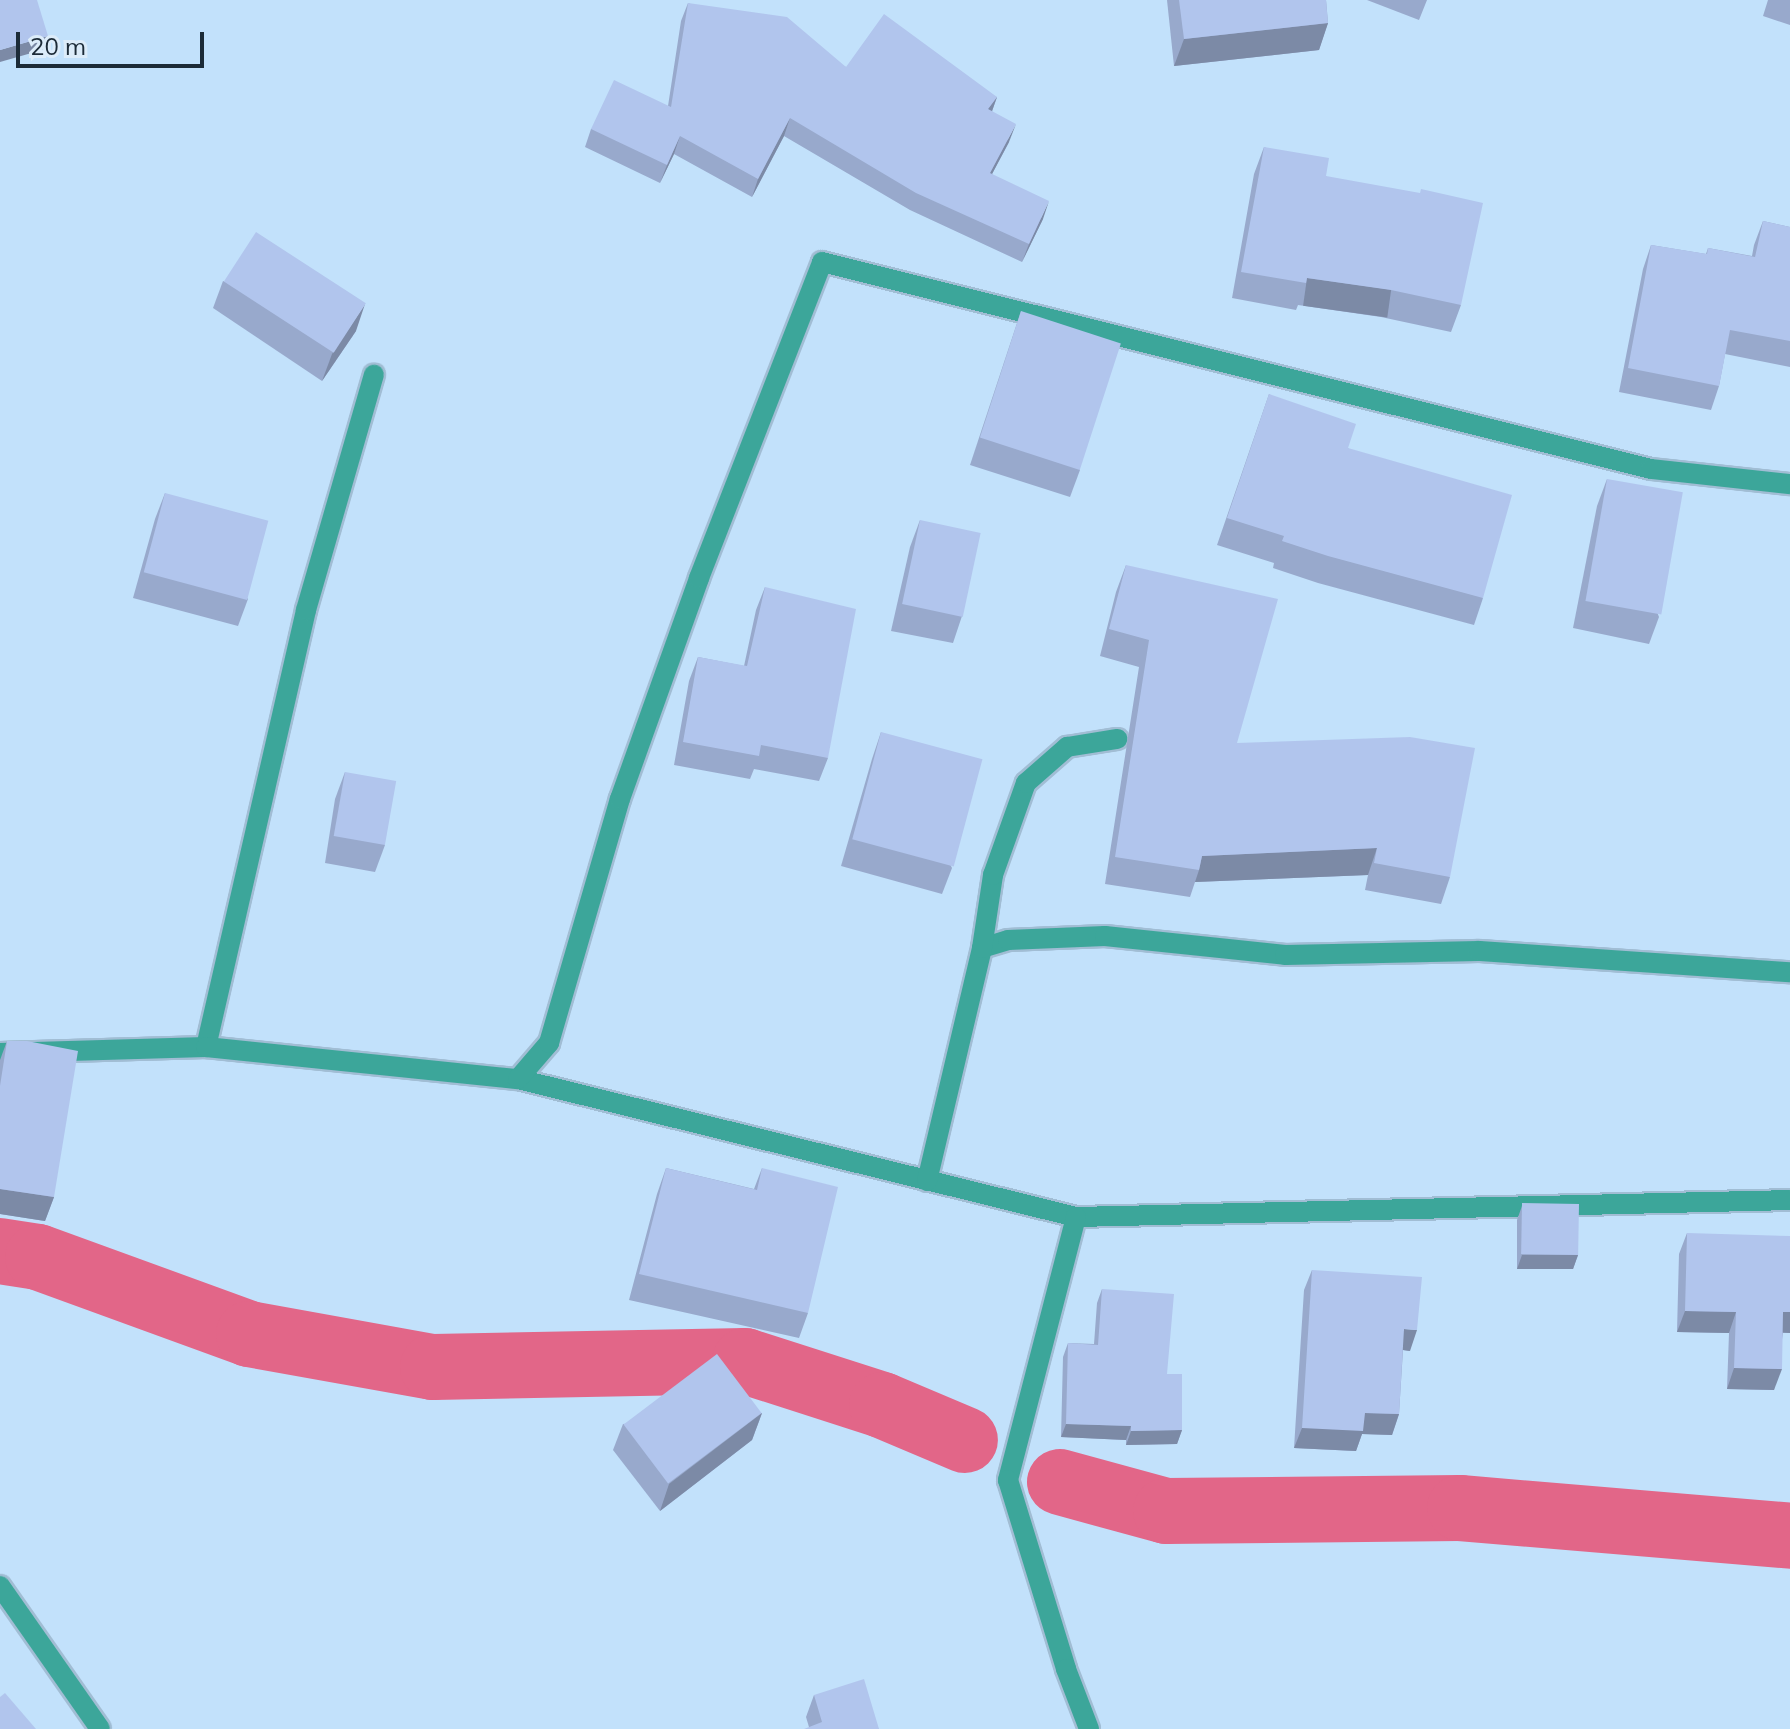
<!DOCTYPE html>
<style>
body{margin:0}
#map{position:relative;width:1790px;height:1729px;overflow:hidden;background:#c2e1fb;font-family:Mulish,sans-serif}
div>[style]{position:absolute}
.canal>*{height:66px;margin:-33px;padding:0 33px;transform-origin:33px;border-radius:33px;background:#e26688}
.roads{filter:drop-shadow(2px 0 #a1bdd4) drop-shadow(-2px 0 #a1bdd4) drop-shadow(0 2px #a1bdd4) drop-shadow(0 -2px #a1bdd4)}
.service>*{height:20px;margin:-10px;padding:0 10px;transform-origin:10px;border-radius:10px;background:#3ca69a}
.minor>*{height:20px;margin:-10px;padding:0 10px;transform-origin:10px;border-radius:10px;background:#3ca69a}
.wall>*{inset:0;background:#98a9cc}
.shaded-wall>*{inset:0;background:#7c8aa6;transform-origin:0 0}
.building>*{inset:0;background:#b1c5ed;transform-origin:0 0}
span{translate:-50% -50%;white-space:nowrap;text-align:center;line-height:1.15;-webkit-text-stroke:6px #dcecf9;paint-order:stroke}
.scale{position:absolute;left:16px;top:32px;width:188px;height:36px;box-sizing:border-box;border:4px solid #1c2b37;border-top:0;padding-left:10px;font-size:24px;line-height:28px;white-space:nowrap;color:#1c2b37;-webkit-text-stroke:6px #dcecf9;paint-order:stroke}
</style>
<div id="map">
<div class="canal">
<i style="left:0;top:1251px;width:38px;rotate:9deg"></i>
<i style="left:38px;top:1257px;width:225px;rotate:20deg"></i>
<i style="left:249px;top:1334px;width:187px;rotate:10.2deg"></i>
<i style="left:433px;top:1367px;width:312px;rotate:-1.1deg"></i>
<i style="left:745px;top:1361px;width:144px;rotate:17.8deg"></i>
<i style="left:882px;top:1405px;width:90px;rotate:22.9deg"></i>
<i style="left:1060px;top:1482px;width:110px;rotate:15.3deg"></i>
<i style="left:1166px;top:1511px;width:294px;rotate:-0.6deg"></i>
<i style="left:1460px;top:1508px;width:331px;rotate:4.8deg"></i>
</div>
<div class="roads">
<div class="service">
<i style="left:206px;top:1047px;width:448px;rotate:-77.1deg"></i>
<i style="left:306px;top:610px;width:245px;rotate:-73.9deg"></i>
</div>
<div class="minor">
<i style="left:982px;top:948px;width:27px;rotate:-17deg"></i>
<i style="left:1008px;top:940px;width:97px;rotate:-2.4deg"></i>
<i style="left:1105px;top:936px;width:181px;rotate:6deg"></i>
<i style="left:1285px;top:955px;width:194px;rotate:-1.2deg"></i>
<i style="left:1479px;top:951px;width:312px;rotate:3.9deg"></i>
<i style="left:0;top:1053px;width:206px;rotate:-1.7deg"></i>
<i style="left:206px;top:1047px;width:314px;rotate:5.9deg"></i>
<i style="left:518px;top:1079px;width:575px;rotate:13.89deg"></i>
<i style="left:1076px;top:1217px;width:714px;rotate:-1.36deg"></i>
<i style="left:518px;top:1079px;width:48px;rotate:-49.3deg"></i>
<i style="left:549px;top:1043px;width:254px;rotate:-73.8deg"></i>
<i style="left:620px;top:799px;width:235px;rotate:-70.3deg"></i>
<i style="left:699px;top:578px;width:339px;rotate:-68.7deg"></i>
<i style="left:822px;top:262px;width:854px;rotate:14.02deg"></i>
<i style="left:1651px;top:469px;width:140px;rotate:6.2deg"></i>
<i style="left:927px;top:1181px;width:239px;rotate:-76.7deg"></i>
<i style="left:982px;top:948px;width:74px;rotate:-81.4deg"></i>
<i style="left:993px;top:875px;width:98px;rotate:-70.3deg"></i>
<i style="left:1026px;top:783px;width:55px;rotate:-41.3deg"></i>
<i style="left:1067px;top:747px;width:51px;rotate:-9.1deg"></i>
<i style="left:1076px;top:1217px;width:272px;rotate:104.5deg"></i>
<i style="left:1008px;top:1480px;width:198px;rotate:72.9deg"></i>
<i style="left:1066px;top:1669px;width:64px;rotate:69deg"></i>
<i style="left:0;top:1586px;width:174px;rotate:55deg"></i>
</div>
</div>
<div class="wall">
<i style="clip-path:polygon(1167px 0,1326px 0,1328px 23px,1319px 50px,1174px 66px)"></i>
<i style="clip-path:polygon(1367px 0,1427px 0,1419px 20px)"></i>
<i style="clip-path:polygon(1768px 0,1790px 0,1790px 25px,1763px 16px)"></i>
<i style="clip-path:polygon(688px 3px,846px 67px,997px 97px,992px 111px,1009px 142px,992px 174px,1043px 219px,1022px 262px,910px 210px,784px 136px,752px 197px,674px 154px,660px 183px,585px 147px,591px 129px,668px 106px,681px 21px)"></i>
<i style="clip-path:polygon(1264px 147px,1326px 176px,1461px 305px,1451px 332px,1381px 317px,1298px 305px,1296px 310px,1232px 298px,1254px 174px)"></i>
<i style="clip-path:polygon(1763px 221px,1790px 227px,1790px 367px,1725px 354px,1719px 386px,1711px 410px,1619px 392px,1643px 269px,1651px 245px,1706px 254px,1708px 248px,1752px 256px,1754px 245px)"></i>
<i style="clip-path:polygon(223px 281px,356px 331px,322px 381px,213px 308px)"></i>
<i style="clip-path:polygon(1021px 311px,1080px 470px,1070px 497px,970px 465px)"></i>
<i style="clip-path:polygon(1269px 394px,1348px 448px,1483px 598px,1474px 625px,1318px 583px,1273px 568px,1274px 563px,1217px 545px)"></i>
<i style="clip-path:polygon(1607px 479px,1659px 617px,1649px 644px,1573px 628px,1597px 506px)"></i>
<i style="clip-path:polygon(165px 493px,248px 599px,238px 626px,133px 598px,155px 519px)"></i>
<i style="clip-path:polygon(920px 520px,962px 616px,953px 643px,891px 631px,910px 547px)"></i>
<i style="clip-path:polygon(1126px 565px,1237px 743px,1450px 877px,1441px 904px,1365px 890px,1368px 875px,1195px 882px,1190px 897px,1105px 884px,1139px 667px,1100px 656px,1116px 592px)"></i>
<i style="clip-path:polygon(765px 587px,828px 758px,819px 781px,754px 769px,750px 779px,674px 765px,689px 681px,698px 657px,744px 666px,756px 610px)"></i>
<i style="clip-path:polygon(881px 732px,952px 868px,942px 894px,841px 866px,872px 759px)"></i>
<i style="clip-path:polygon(345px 772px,385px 845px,375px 872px,325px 863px,335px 799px)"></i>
<i style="clip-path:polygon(7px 1041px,54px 1197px,45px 1221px,0 1214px,0 1060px)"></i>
<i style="clip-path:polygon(666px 1168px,754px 1189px,762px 1168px,808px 1313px,799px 1338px,629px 1300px,657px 1194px)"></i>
<i style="clip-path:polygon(1522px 1206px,1578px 1255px,1573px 1269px,1517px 1269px,1517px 1220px)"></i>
<i style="clip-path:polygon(1687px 1233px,1790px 1333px,1783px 1333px,1774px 1390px,1727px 1389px,1729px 1333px,1677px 1332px,1679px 1254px)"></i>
<i style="clip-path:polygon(1312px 1270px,1410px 1351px,1403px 1350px,1399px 1414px,1392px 1435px,1362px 1434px,1356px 1451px,1294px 1448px,1304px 1290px)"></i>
<i style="clip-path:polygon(1102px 1289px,1167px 1374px,1182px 1430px,1177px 1444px,1126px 1445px,1126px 1440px,1061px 1437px,1063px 1357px,1068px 1343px,1094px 1344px,1097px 1303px)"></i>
<i style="clip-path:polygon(762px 1413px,752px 1440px,660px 1511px,613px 1450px,623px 1424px)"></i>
<i style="clip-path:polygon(814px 1695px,879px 1729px,809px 1727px,806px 1717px)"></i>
</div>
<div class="shaded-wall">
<i style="clip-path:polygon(1328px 23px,1319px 50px,1174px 66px,1184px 39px)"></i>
<i style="clip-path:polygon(48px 36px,42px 50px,0 62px,0 50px)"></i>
<i style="clip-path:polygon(997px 97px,991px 114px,988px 109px)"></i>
<i style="clip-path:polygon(790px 118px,784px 136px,752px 197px,758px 179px)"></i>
<i style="clip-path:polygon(1016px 124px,1009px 142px,983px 191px,990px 173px)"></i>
<i style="clip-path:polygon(680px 136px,674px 154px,660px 183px,667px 165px)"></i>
<i style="clip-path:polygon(1049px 201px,1043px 219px,1022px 262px,1029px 244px)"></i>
<i style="left:1307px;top:278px;width:85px;height:28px;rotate:8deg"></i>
<i style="clip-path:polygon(365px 304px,356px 331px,322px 381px,332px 354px)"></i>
<i style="clip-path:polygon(1377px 848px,1368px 875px,1195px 882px,1199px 870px,1202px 856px)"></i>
<i style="clip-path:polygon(0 1189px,54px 1197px,45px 1221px,0 1214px)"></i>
<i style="clip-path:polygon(1522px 1255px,1578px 1255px,1573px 1269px,1517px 1269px)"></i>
<i style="clip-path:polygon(1685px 1311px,1736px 1312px,1729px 1333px,1677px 1332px)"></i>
<i style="clip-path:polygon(1783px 1312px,1790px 1312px,1790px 1333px,1776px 1332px)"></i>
<i style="clip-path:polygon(1404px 1329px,1417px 1330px,1410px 1351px,1396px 1349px)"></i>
<i style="clip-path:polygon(1734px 1368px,1782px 1369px,1774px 1390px,1727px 1389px)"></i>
<i style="clip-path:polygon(762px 1413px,752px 1440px,660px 1511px,669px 1484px)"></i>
<i style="clip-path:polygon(1365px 1413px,1399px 1414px,1392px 1435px,1362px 1434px,1356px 1451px,1294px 1448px,1302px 1428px)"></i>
<i style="clip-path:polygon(1066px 1424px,1131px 1426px,1126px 1440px,1061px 1437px)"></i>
<i style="clip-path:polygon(1182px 1430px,1177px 1444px,1126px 1445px,1131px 1431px)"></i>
</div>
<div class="building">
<i style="clip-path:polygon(0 0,37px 0,48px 36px,0 50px)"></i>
<i style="clip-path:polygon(1179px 0,1326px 0,1328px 23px,1184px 39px)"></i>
<i style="clip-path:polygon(688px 3px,787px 17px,846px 67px,884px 14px,997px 97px,988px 109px,1016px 124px,990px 173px,1049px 201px,1029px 244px,916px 193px,790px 118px,758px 179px,680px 136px,667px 165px,591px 129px,614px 80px,671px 107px)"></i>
<i style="clip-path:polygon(1264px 147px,1329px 158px,1326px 176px,1420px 193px,1421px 189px,1483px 203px,1461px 305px,1391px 290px,1307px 278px,1306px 283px,1241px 272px)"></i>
<i style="clip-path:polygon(1763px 221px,1790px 227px,1790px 341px,1730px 330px,1719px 386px,1628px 368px,1651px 245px,1707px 254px,1708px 248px,1755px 257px)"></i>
<i style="left:256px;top:232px;width:131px;height:59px;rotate:33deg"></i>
<i style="left:1021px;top:311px;width:105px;height:133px;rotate:18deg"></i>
<i style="clip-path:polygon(1269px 394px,1356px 424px,1348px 448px,1512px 495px,1483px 598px,1328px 556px,1282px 541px,1284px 536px,1227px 518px)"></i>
<i style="left:1607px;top:479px;width:77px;height:124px;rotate:10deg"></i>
<i style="left:165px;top:493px;width:107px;height:82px;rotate:15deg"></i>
<i style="left:920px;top:520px;width:62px;height:86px;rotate:12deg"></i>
<i style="clip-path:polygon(1126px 565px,1278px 599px,1237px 743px,1410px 737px,1475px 748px,1450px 877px,1374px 863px,1377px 848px,1202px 856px,1199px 870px,1115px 857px,1149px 640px,1109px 629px)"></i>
<i style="clip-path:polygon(765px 587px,856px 609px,828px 758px,761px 745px,759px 756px,683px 742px,698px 657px,747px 666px)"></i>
<i style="left:881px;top:732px;width:105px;height:111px;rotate:15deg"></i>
<i style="left:345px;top:772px;width:52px;height:65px;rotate:10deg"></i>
<i style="clip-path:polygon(7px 1041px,27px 1041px,78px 1051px,54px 1197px,0 1189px,0 1086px)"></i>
<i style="clip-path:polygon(666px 1168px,757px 1190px,762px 1168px,838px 1187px,808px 1313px,639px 1274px)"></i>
<i style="left:1579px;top:1204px;width:51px;height:57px;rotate:91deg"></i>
<i style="clip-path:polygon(1687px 1233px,1790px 1236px,1790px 1312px,1783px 1312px,1782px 1369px,1734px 1368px,1736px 1312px,1685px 1311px)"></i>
<i style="clip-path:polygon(1312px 1270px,1422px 1277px,1417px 1330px,1404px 1329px,1399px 1414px,1365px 1413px,1363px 1431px,1302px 1428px)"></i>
<i style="clip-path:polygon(1102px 1289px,1174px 1294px,1167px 1374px,1182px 1374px,1182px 1430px,1131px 1431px,1131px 1426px,1066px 1424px,1068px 1343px,1098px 1345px)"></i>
<i style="left:717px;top:1354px;width:74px;height:117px;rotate:53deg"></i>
<i style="clip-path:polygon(864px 1679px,879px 1729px,804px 1729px,822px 1722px,814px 1695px)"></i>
<i style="clip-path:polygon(5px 1693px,36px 1729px,0 1729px,0 1697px)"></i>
</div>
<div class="scale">20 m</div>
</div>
